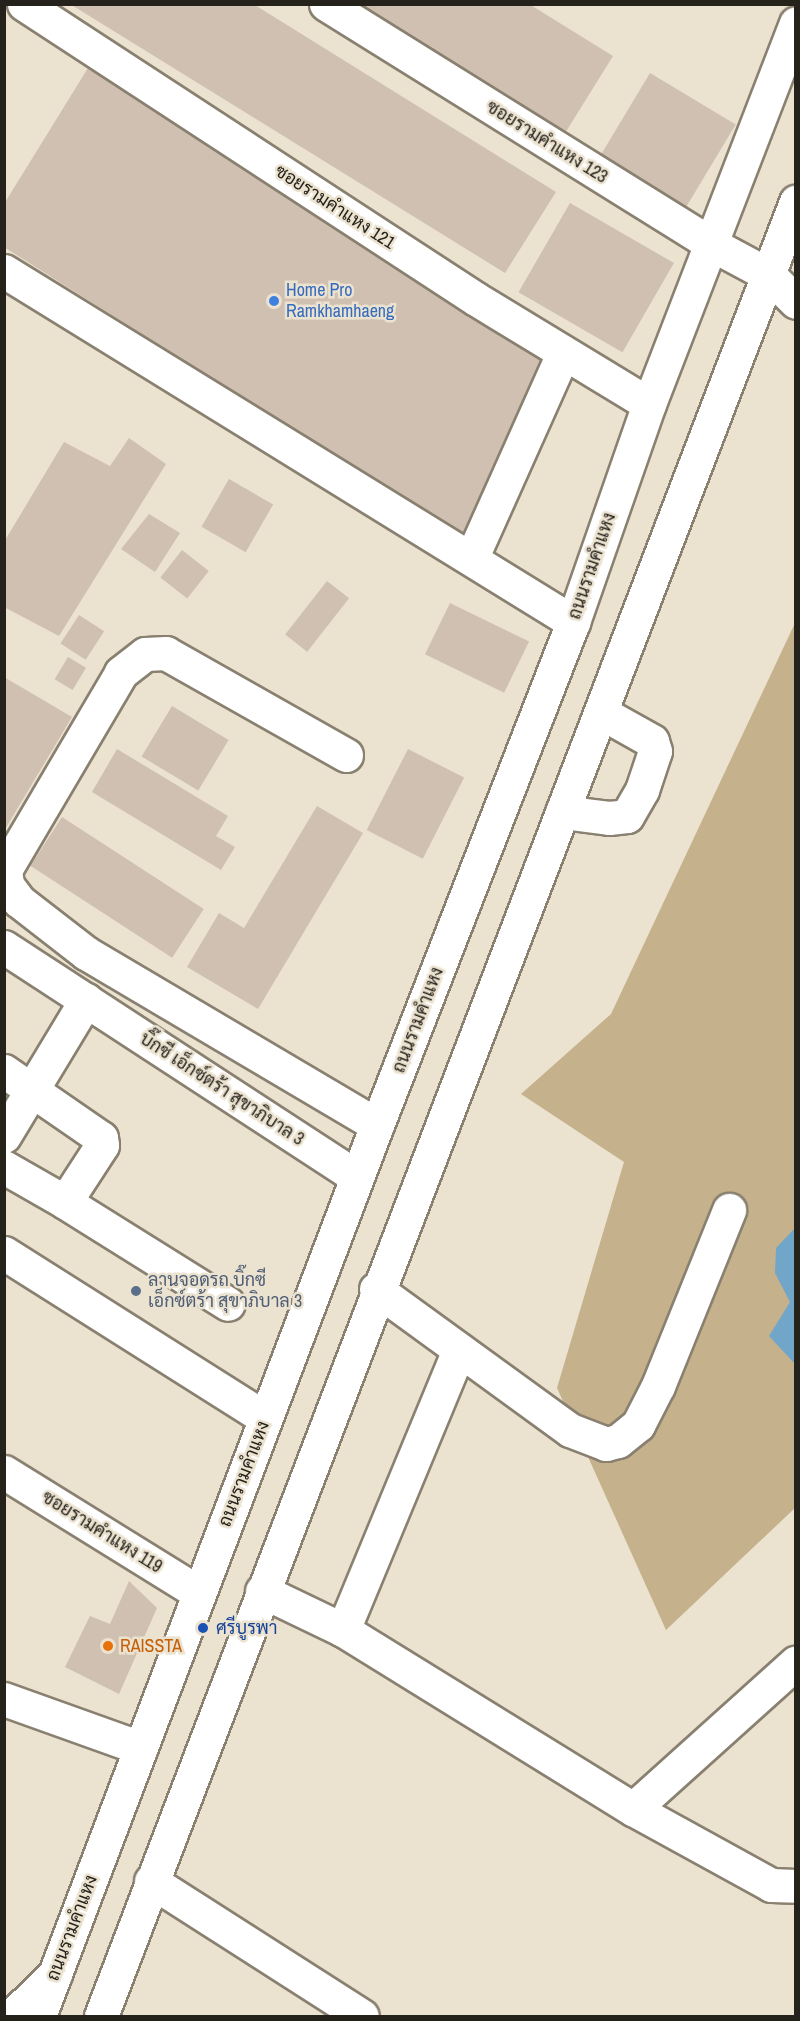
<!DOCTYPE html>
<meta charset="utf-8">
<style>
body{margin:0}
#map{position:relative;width:800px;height:2021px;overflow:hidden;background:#ebe2d0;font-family:"Archivo Narrow",Sarabun,sans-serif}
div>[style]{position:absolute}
.green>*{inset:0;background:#c5b18b}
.water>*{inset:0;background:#71a6c9}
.building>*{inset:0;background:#d0c0b2;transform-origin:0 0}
.roads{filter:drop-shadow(2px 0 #898070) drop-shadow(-2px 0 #898070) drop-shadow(0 2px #898070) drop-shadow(0 -2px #898070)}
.minor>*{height:33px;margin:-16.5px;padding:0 16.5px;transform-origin:16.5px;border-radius:16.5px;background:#fff}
.major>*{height:33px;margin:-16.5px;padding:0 16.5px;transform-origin:16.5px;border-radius:16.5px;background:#fff}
.dots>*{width:16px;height:16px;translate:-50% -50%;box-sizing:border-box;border:3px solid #ebe2d0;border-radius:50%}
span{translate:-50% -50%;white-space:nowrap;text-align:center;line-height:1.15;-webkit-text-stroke:5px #ebe2d0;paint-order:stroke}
.street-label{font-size:18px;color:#25221b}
.shop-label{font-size:18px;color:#366cbe}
.left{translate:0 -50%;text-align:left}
.service-label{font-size:18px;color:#4e5e75}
.transit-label{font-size:18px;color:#164399}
.food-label{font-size:18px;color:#c56008}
.frame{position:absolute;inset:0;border:6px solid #25221b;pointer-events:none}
</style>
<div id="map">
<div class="green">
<i style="clip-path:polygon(795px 623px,795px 1508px,666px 1630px,557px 1388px,624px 1162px,521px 1094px,611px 1014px)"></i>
</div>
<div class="water">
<i style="clip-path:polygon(795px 1228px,795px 1364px,769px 1336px,790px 1302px,775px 1273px,776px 1248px)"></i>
</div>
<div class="building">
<i style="clip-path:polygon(70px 4px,253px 4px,556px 192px,505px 273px)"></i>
<i style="clip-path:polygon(345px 4px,529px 4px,613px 56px,562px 138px)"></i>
<i style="clip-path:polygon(88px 68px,545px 355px,464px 538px,4px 247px,4px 204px)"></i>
<i style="left:650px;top:73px;width:100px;height:100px;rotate:31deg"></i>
<i style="left:570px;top:203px;width:120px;height:103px;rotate:30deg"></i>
<i style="clip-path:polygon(129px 438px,166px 464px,59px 636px,4px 607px,4px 542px,64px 442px,110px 466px)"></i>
<i style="left:229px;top:479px;width:51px;height:55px;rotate:30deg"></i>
<i style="clip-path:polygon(149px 514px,180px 533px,155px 572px,121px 549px)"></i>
<i style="left:182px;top:550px;width:34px;height:35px;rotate:38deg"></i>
<i style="left:327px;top:581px;width:28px;height:68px;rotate:38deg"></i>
<i style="left:450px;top:603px;width:88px;height:57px;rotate:26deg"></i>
<i style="left:79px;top:615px;width:30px;height:34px;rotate:33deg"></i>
<i style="left:68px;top:657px;width:21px;height:26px;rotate:31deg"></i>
<i style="clip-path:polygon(4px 677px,72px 717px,4px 831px)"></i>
<i style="left:172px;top:706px;width:66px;height:59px;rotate:31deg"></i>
<i style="clip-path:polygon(117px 749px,228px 816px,216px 836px,235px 847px,221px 870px,92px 792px)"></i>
<i style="left:408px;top:749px;width:63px;height:91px;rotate:27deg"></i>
<i style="clip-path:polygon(317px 806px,363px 833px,258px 1009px,187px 967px,219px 913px,244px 928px)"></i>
<i style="left:62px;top:817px;width:169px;height:58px;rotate:33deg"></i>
<i style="clip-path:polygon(129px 1581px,157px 1608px,119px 1694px,65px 1667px,90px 1616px,110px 1624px)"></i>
</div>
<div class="roads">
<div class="minor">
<i style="left:24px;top:4px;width:540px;rotate:33.13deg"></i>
<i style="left:476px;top:299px;width:202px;rotate:31.3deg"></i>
<i style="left:326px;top:4px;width:456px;rotate:31.9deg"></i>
<i style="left:713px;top:245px;width:64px;rotate:28.2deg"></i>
<i style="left:769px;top:275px;width:38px;rotate:45deg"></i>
<i style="left:4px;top:271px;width:669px;rotate:31.67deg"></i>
<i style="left:472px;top:557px;width:222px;rotate:-65.9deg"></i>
<i style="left:346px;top:755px;width:207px;rotate:-150.5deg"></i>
<i style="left:166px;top:653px;width:21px;rotate:177deg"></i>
<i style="left:145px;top:654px;width:31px;rotate:142deg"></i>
<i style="left:121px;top:673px;width:229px;rotate:120.5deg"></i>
<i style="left:5px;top:870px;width:15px;rotate:82deg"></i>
<i style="left:7px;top:885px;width:20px;rotate:53deg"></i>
<i style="left:19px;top:901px;width:85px;rotate:37.8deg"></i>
<i style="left:86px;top:953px;width:338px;rotate:30.6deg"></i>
<i style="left:562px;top:812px;width:47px;rotate:7.3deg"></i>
<i style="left:609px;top:818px;width:18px;rotate:-6deg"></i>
<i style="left:627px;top:816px;width:30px;rotate:-60deg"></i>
<i style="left:642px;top:790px;width:41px;rotate:-71.6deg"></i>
<i style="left:655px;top:751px;width:10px;rotate:-107deg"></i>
<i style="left:652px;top:741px;width:57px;rotate:-150.8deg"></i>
<i style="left:4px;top:947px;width:421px;rotate:33.1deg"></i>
<i style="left:4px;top:1071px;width:118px;rotate:34.6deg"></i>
<i style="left:101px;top:1138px;width:7px;rotate:82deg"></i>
<i style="left:102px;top:1145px;width:68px;rotate:123deg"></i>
<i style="left:65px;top:1202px;width:192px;rotate:32deg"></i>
<i style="left:4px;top:1136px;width:159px;rotate:-58.9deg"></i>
<i style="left:4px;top:1167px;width:70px;rotate:29.8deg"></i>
<i style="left:4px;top:1253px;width:309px;rotate:32.3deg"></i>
<i style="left:376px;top:1289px;width:240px;rotate:36deg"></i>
<i style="left:570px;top:1430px;width:39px;rotate:21deg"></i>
<i style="left:606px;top:1444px;width:12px;rotate:-14deg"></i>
<i style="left:618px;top:1441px;width:26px;rotate:-39deg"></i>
<i style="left:638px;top:1425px;width:44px;rotate:-62.9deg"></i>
<i style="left:658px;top:1386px;width:190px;rotate:-68deg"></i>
<i style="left:4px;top:1472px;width:229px;rotate:31.8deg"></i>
<i style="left:262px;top:1591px;width:90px;rotate:25.7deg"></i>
<i style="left:343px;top:1630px;width:341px;rotate:31.7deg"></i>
<i style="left:633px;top:1809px;width:158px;rotate:28.8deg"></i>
<i style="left:771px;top:1885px;width:25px;rotate:2deg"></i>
<i style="left:343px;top:1630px;width:303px;rotate:-67.5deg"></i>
<i style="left:4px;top:1699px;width:145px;rotate:19.7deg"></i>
<i style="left:633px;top:1809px;width:219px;rotate:-42deg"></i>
<i style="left:151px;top:1881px;width:250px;rotate:32.6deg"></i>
<i style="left:12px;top:2016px;width:60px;rotate:-44.3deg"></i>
</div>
<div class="major">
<i style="left:39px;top:2016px;width:953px;rotate:-69.23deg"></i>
<i style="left:377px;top:1125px;width:540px;rotate:-68.71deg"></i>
<i style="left:573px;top:622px;width:231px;rotate:-70.8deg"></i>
<i style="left:649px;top:404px;width:408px;rotate:-68.9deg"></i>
<i style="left:101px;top:2016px;width:1943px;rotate:-69.04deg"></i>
</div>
</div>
<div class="dots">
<i style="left:274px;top:301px;background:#3f7fe0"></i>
<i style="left:136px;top:1291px;background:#5c6f8a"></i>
<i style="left:203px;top:1628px;background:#1a4fb4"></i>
<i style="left:108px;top:1646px;background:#e8710a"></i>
</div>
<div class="street-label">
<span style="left:547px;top:142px;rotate:32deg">ซอยรามคำแหง 123</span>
<span style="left:335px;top:207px;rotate:33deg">ซอยรามคำแหง 121</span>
<span style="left:592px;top:566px;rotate:-71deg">ถนนรามคำแหง</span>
<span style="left:418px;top:1020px;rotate:-69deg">ถนนรามคำแหง</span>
<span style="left:222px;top:1089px;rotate:33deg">บิ๊กซี เอ็กซ์ตร้า สุขาภิบาล 3</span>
<span style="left:244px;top:1474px;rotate:-69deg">ถนนรามคำแหง</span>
<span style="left:102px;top:1532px;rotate:32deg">ซอยรามคำแหง 119</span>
<span style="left:72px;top:1928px;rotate:-69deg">ถนนรามคำแหง</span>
</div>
<div class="shop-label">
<span class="left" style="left:286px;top:301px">Home Pro<br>Ramkhamhaeng</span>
</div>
<div class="service-label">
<span class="left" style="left:148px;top:1291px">ลานจอดรถ บิ๊กซี<br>เอ็กซ์ตร้า สุขาภิบาล 3</span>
</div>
<div class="transit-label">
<span class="left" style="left:216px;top:1628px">ศรีบูรพา</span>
</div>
<div class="food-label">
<span class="left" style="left:120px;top:1646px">RAISSTA</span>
</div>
<div class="frame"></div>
</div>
